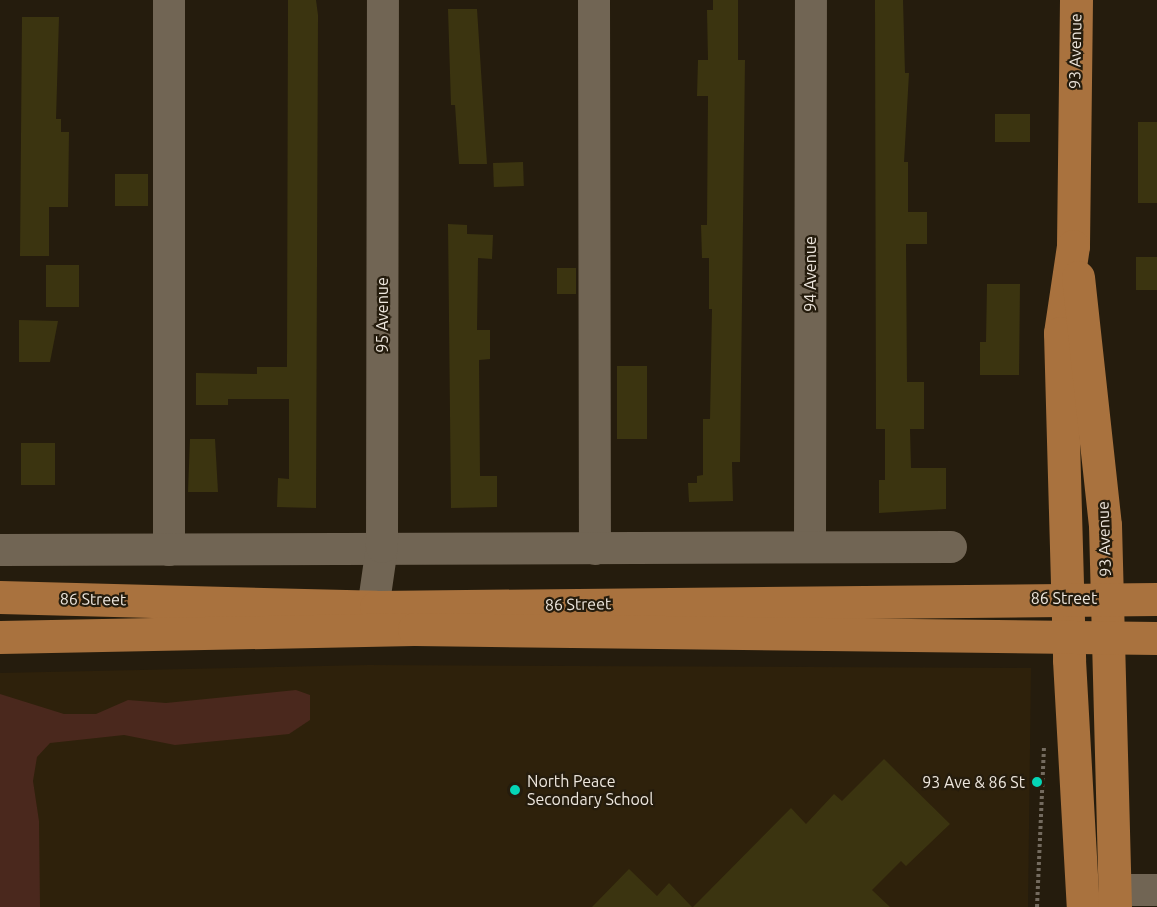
<!DOCTYPE html>
<style>
body{margin:0}
#map{position:relative;width:1157px;height:907px;overflow:hidden;background:#251c0d;font-family:Ubuntu,sans-serif}
div>[style]{position:absolute}
.built>*{inset:0;background:#2e210b}
.green>*{inset:0;background:#4a281d}
.building>*{inset:0;background:#3b3410;transform-origin:0 0}
.path>*{height:4px;margin-top:-2px;transform-origin:0;background:repeating-linear-gradient(90deg,#746b5f 0 3px,transparent 0 6px)}
.minor>*{height:32px;margin:-16px;padding:0 16px;transform-origin:16px;border-radius:16px;background:#716554}
.major>*{height:33px;margin:-16.5px;padding:0 16.5px;transform-origin:16.5px;border-radius:16.5px;background:#a9723e}
.dots>*{width:16px;height:16px;translate:-50% -50%;box-sizing:border-box;border:3px solid #251c0d;border-radius:50%}
span{translate:-50% -50%;white-space:nowrap;text-align:center;line-height:1.15;-webkit-text-stroke:4.5px #251c0d;paint-order:stroke}
.street-label{font-size:16px;color:#ede6dd}
.poi-label{font-size:16px;color:#ede6dd}
.left{translate:0 -50%;text-align:left}
.right{translate:-100% -50%;text-align:right}
</style>
<div id="map">
<div class="built">
<i style="clip-path:polygon(368px 665px,1031px 668px,1028px 907px,0 907px,0 673px)"></i>
</div>
<div class="green">
<i style="clip-path:polygon(296px 690px,310px 695px,310px 720px,289px 734px,175px 745px,124px 735px,50px 743px,37px 757px,33px 781px,39px 821px,40px 907px,0 907px,0 694px,64px 714px,96px 714px,128px 700px,166px 703px)"></i>
</div>
<div class="building">
<i style="clip-path:polygon(288px 0,316px 0,318px 15px,316px 508px,277px 507px,278px 478px,289px 479px,289px 399px,228px 399px,228px 405px,196px 405px,196px 373px,257px 374px,257px 367px,287px 367px)"></i>
<i style="clip-path:polygon(713px 0,738px 0,738px 60px,745px 60px,740px 462px,732px 462px,733px 501px,689px 502px,688px 483px,697px 483px,697px 476px,703px 475px,703px 419px,710px 419px,712px 309px,709px 309px,709px 258px,702px 258px,701px 225px,707px 225px,708px 96px,697px 96px,698px 60px,708px 60px,707px 10px,713px 10px)"></i>
<i style="clip-path:polygon(875px 0,903px 0,905px 73px,909px 73px,904px 162px,908px 162px,908px 212px,927px 212px,927px 244px,906px 244px,907px 382px,924px 382px,924px 429px,910px 429px,911px 468px,946px 468px,946px 509px,879px 513px,879px 480px,885px 480px,885px 429px,876px 429px)"></i>
<i style="clip-path:polygon(448px 9px,477px 9px,487px 164px,459px 164px,455px 105px,451px 105px)"></i>
<i style="clip-path:polygon(22px 17px,59px 17px,56px 119px,61px 119px,61px 132px,69px 132px,68px 207px,49px 207px,49px 256px,20px 256px)"></i>
<i style="left:995px;top:114px;width:35px;height:28px"></i>
<i style="left:1138px;top:122px;width:19px;height:81px"></i>
<i style="left:523px;top:162px;width:24px;height:30px;rotate:88deg"></i>
<i style="left:115px;top:174px;width:33px;height:32px"></i>
<i style="clip-path:polygon(448px 224px,467px 225px,467px 234px,493px 235px,492px 259px,478px 258px,477px 330px,490px 330px,490px 359px,479px 360px,480px 476px,497px 476px,497px 507px,451px 508px)"></i>
<i style="left:1136px;top:257px;width:21px;height:33px"></i>
<i style="left:46px;top:265px;width:33px;height:42px"></i>
<i style="left:557px;top:268px;width:19px;height:26px"></i>
<i style="clip-path:polygon(987px 284px,1020px 284px,1019px 375px,980px 375px,980px 342px,986px 342px)"></i>
<i style="clip-path:polygon(19px 320px,58px 321px,50px 362px,19px 362px)"></i>
<i style="left:617px;top:366px;width:30px;height:73px"></i>
<i style="clip-path:polygon(190px 439px,215px 439px,218px 492px,188px 492px)"></i>
<i style="left:21px;top:443px;width:34px;height:42px"></i>
<i style="clip-path:polygon(884px 759px,950px 824px,906px 866px,901px 861px,872px 890px,890px 907px,693px 907px,791px 808px,806px 824px,834px 794px,842px 801px)"></i>
<i style="clip-path:polygon(629px 869px,657px 896px,669px 883px,692px 907px,592px 907px)"></i>
</div>
<div class="path">
<i style="left:1037px;top:907px;width:161px;rotate:-87.5deg"></i>
</div>
<div class="minor">
<i style="left:169px;top:0;width:550px;rotate:90deg"></i>
<i style="left:594px;top:0;width:549px;rotate:89.9deg"></i>
<i style="left:810px;top:547px;width:547px;rotate:-89.9deg"></i>
<i style="left:0;top:550px;width:951px;rotate:-0.18deg"></i>
<i style="left:370px;top:630px;width:84px;rotate:-81.8deg"></i>
<i style="left:382px;top:547px;width:547px;rotate:-89.9deg"></i>
<i style="left:1115px;top:890px;width:42px"></i>
</div>
<div class="major">
<i style="left:1076px;top:0;width:246px;rotate:90.7deg"></i>
<i style="left:1073px;top:246px;width:88px;rotate:98.5deg"></i>
<i style="left:1060px;top:333px;width:327px;rotate:88.4deg"></i>
<i style="left:1069px;top:660px;width:247px;rotate:86.8deg"></i>
<i style="left:1078px;top:277px;width:249px;rotate:83.8deg"></i>
<i style="left:1105px;top:525px;width:382px;rotate:88.5deg"></i>
<i style="left:0;top:597px;width:376px;rotate:1.5deg"></i>
<i style="left:376px;top:607px;width:781px;rotate:-0.59deg"></i>
<i style="left:0;top:637px;width:414px;rotate:-1.1deg"></i>
<i style="left:414px;top:629px;width:743px;rotate:0.69deg"></i>
</div>
<div class="dots">
<i style="left:1037px;top:782px;background:#05d5b6"></i>
<i style="left:515px;top:790px;background:#05d5b6"></i>
</div>
<div class="street-label">
<span style="left:1075px;top:51px;rotate:-89deg">93 Avenue</span>
<span style="left:810px;top:274px;rotate:-90deg">94 Avenue</span>
<span style="left:382px;top:315px;rotate:-90deg">95 Avenue</span>
<span style="left:1104px;top:539px;rotate:-92deg">93 Avenue</span>
<span style="left:1064px;top:598px">86 Street</span>
<span style="left:93px;top:599px;rotate:1deg">86 Street</span>
<span style="left:578px;top:604px;rotate:-1deg">86 Street</span>
</div>
<div class="poi-label">
<span class="left" style="left:527px;top:790px">North Peace<br>Secondary School</span>
<span class="right" style="left:1025px;top:782px">93 Ave &amp; 86 St</span>
</div>
</div>
